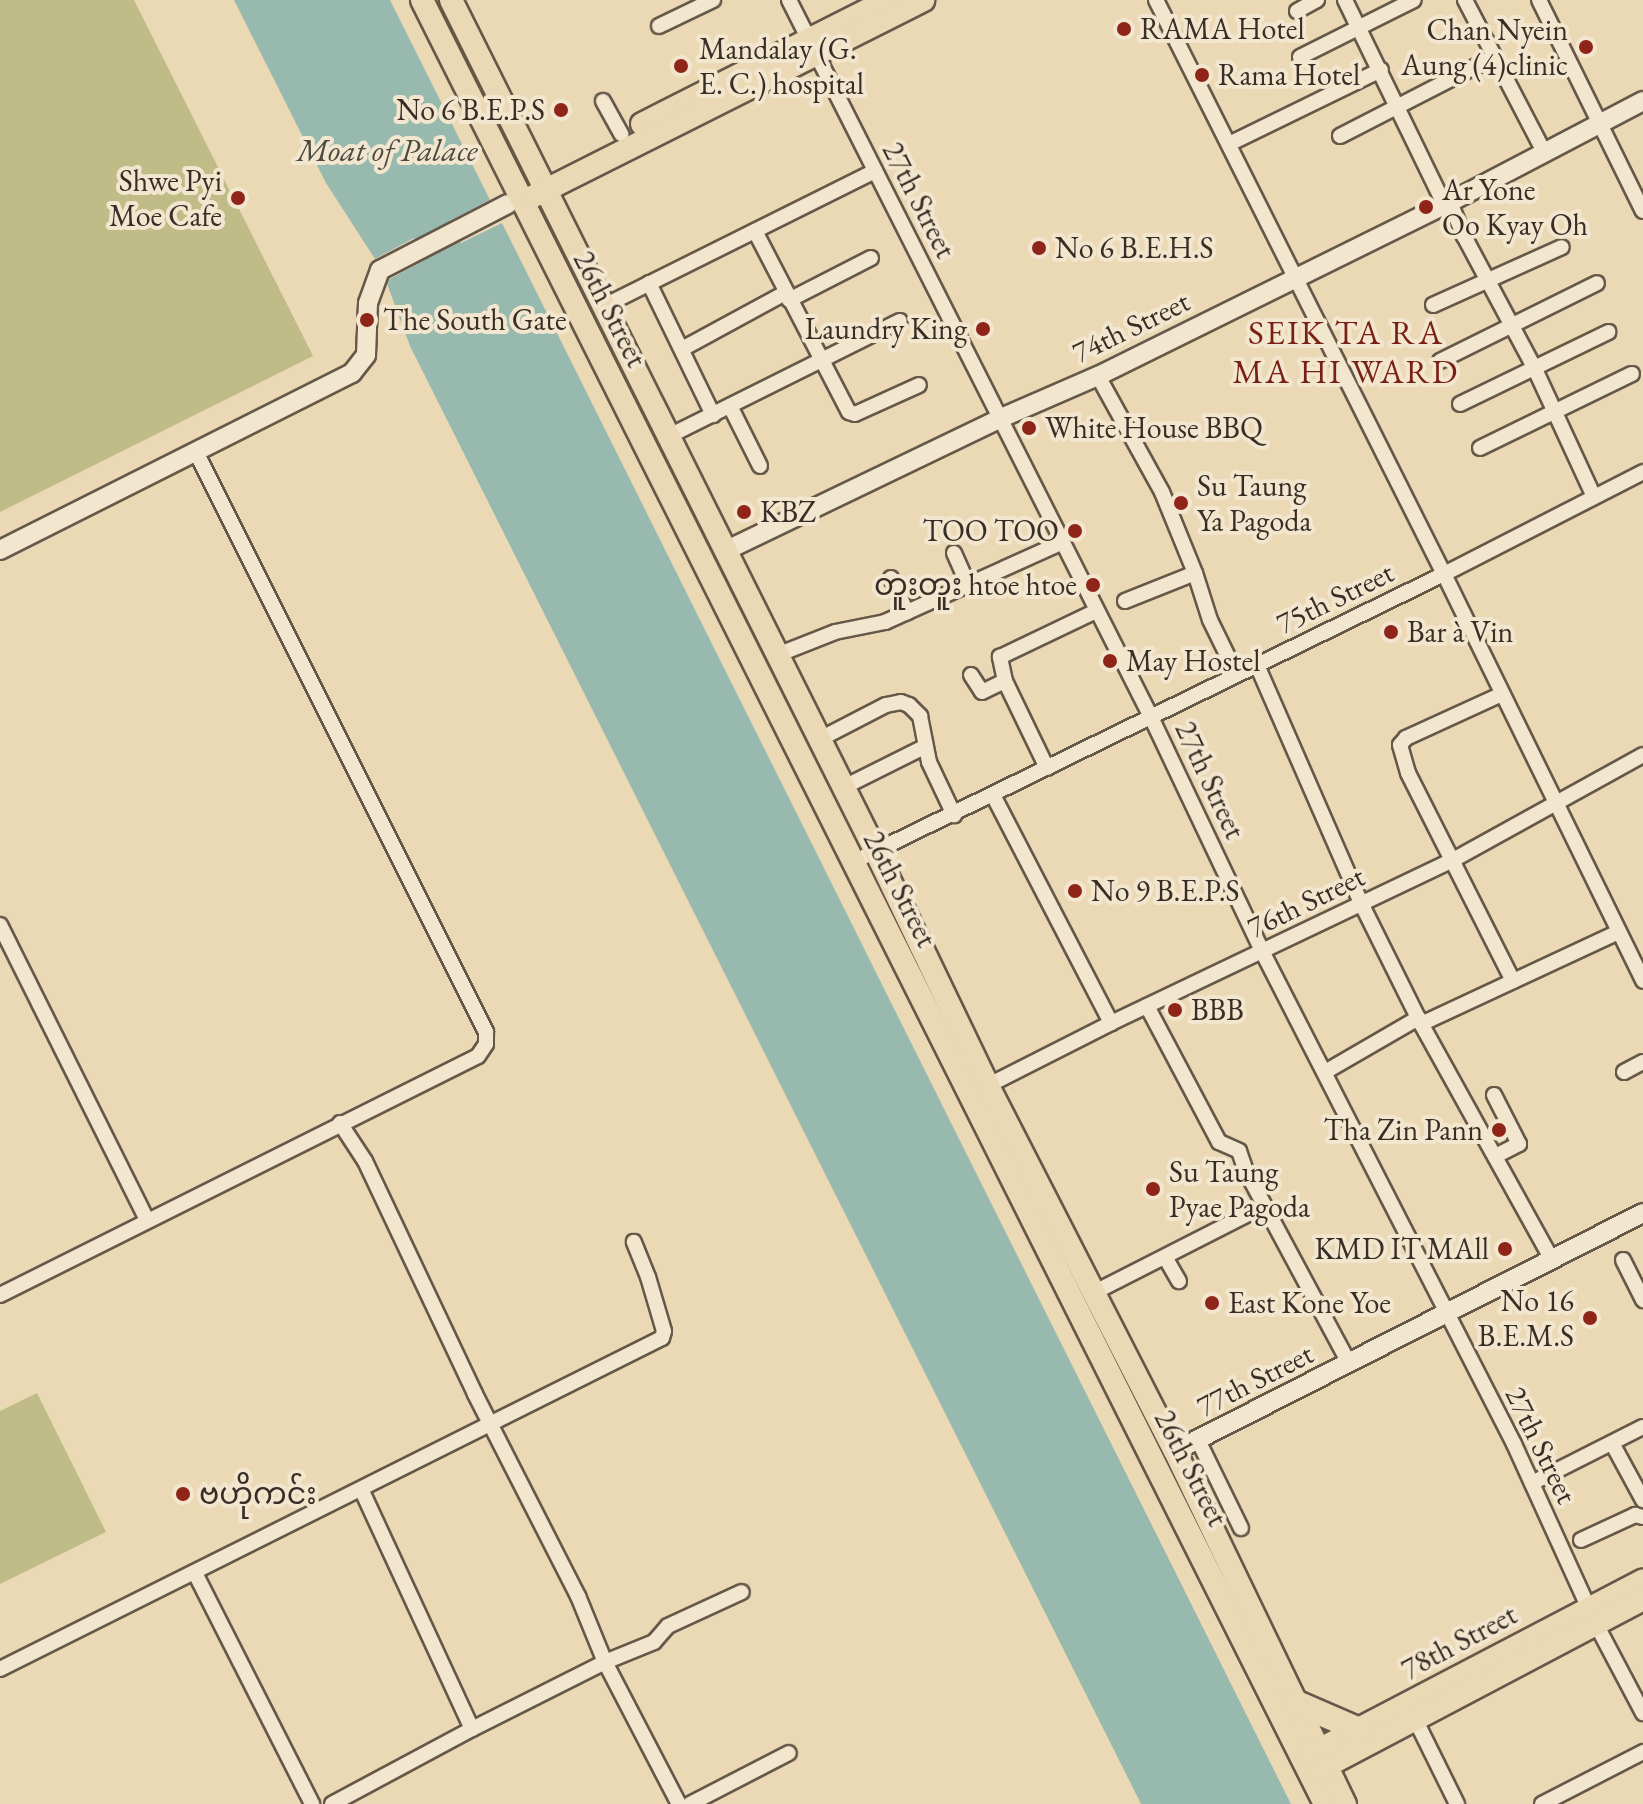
<!DOCTYPE html>
<meta charset="utf-8">
<style>
body{margin:0}
#map{position:relative;width:1643px;height:1804px;overflow:hidden;background:#ebd8b5;font-family:"EB Garamond","Noto Sans Myanmar",serif}
div>[style]{position:absolute}
.green>*{inset:0;background:#c0bc88}
.water>*{inset:0;background:#98baae}
.roads{filter:drop-shadow(2px 0 #665849) drop-shadow(-2px 0 #665849) drop-shadow(0 2px #665849) drop-shadow(0 -2px #665849)}
.minor>*{height:14px;margin:-7px;padding:0 7px;transform-origin:7px;border-radius:7px;background:#f2e6cf}
.tertiary>*{height:18px;margin:-9px;padding:0 9px;transform-origin:9px;border-radius:9px;background:#f2e6cf}
.primary>*{height:22px;margin:-11px;padding:0 11px;transform-origin:11px;border-radius:11px;background:#ebd8b5}
.trunk>*{height:24px;margin:-12px;padding:0 12px;transform-origin:12px;border-radius:12px;background:#ebd8b5}
.dots>*{width:22px;height:22px;translate:-50% -50%;box-sizing:border-box;border:4px solid #f2e6cf;border-radius:50%}
span{translate:-50% -50%;white-space:nowrap;text-align:center;line-height:1.15;-webkit-text-stroke:8px #f2e6cf;paint-order:stroke}
.poi-label{font-size:30px;color:#392e25}
.left{translate:0 -50%;text-align:left}
.right{translate:-100% -50%;text-align:right}
.street-label{font-size:30px;color:#392e25}
.water-label{font-size:32px;color:#4c4a40;font-style:italic}
.quarter-label{font-size:34px;color:#7a1f14;letter-spacing:2px}
</style>
<div id="map">
<div class="green">
<i style="clip-path:polygon(0 0,134px 0,313px 356px,0 512px)"></i>
<i style="clip-path:polygon(37px 1393px,106px 1532px,0 1584px,0 1411px)"></i>
</div>
<div class="water">
<i style="clip-path:polygon(234px 0,390px 0,490px 200px,449px 221px,461px 243px,502px 223px,1291px 1804px,1141px 1804px,410px 346px,386px 281px,425px 260px,414px 238px,375px 259px,326px 183px)"></i>
</div>
<div class="roads">
<div class="minor">
<i style="left:789px;top:0;width:803px;rotate:63.21deg"></i>
<i style="left:1151px;top:717px;width:261px;rotate:64.6deg"></i>
<i style="left:1263px;top:953px;width:551px;rotate:62.92deg"></i>
<i style="left:1514px;top:1444px;width:198px;rotate:65.5deg"></i>
<i style="left:1596px;top:1624px;width:101px;rotate:62.2deg"></i>
<i style="left:1156px;top:0;width:642px;rotate:63.36deg"></i>
<i style="left:1444px;top:574px;width:453px;rotate:63.9deg"></i>
<i style="left:1345px;top:0;width:227px;rotate:64.1deg"></i>
<i style="left:1465px;top:0;width:171px;rotate:62.5deg"></i>
<i style="left:1539px;top:0;width:235px;rotate:63.8deg"></i>
<i style="left:1297px;top:11px;width:23px;rotate:-29deg"></i>
<i style="left:659px;top:26px;width:60px;rotate:-25.7deg"></i>
<i style="left:1300px;top:57px;width:127px;rotate:-26.6deg"></i>
<i style="left:603px;top:101px;width:38px;rotate:61deg"></i>
<i style="left:1340px;top:136px;width:173px;rotate:-27.2deg"></i>
<i style="left:1229px;top:144px;width:169px;rotate:-26deg"></i>
<i style="left:1450px;top:202px;width:37px;rotate:68deg"></i>
<i style="left:1464px;top:236px;width:149px;rotate:61.9deg"></i>
<i style="left:1534px;top:367px;width:143px;rotate:65.2deg"></i>
<i style="left:755px;top:231px;width:204px;rotate:62.6deg"></i>
<i style="left:849px;top:412px;width:6px;rotate:18deg"></i>
<i style="left:855px;top:414px;width:70px;rotate:-24.4deg"></i>
<i style="left:649px;top:283px;width:147px;rotate:64.1deg"></i>
<i style="left:789px;top:300px;width:92px;rotate:-27.1deg"></i>
<i style="left:1433px;top:305px;width:141px;rotate:-24.2deg"></i>
<i style="left:602px;top:307px;width:305px;rotate:-26.5deg"></i>
<i style="left:682px;top:349px;width:117px;rotate:-28.5deg"></i>
<i style="left:1440px;top:361px;width:175px;rotate:-26.4deg"></i>
<i style="left:1098px;top:376px;width:132px;rotate:61.1deg"></i>
<i style="left:1162px;top:492px;width:87px;rotate:67.8deg"></i>
<i style="left:1195px;top:573px;width:49px;rotate:72.3deg"></i>
<i style="left:1210px;top:620px;width:61px;rotate:63.9deg"></i>
<i style="left:1460px;top:404px;width:165px;rotate:-25.9deg"></i>
<i style="left:730px;top:406px;width:67px;rotate:63.4deg"></i>
<i style="left:667px;top:437px;width:260px;rotate:-26.5deg"></i>
<i style="left:1480px;top:448px;width:169px;rotate:-26deg"></i>
<i style="left:954px;top:553px;width:34px;rotate:66deg"></i>
<i style="left:891px;top:578px;width:38px;rotate:65deg"></i>
<i style="left:1125px;top:601px;width:75px;rotate:-21.8deg"></i>
<i style="left:777px;top:655px;width:62px;rotate:-21.6deg"></i>
<i style="left:835px;top:632px;width:51px;rotate:-11.3deg"></i>
<i style="left:885px;top:622px;width:193px;rotate:-24.2deg"></i>
<i style="left:1257px;top:665px;width:260px;rotate:66.4deg"></i>
<i style="left:1361px;top:903px;width:128px;rotate:63.6deg"></i>
<i style="left:1418px;top:1018px;width:277px;rotate:61deg"></i>
<i style="left:971px;top:675px;width:20px;rotate:57deg"></i>
<i style="left:982px;top:692px;width:25px;rotate:-26deg"></i>
<i style="left:1502px;top:694px;width:106px;rotate:155.4deg"></i>
<i style="left:1406px;top:738px;width:9px;rotate:131deg"></i>
<i style="left:1400px;top:745px;width:29px;rotate:74deg"></i>
<i style="left:1408px;top:773px;width:233px;rotate:63.2deg"></i>
<i style="left:820px;top:739px;width:74px;rotate:-27.3deg"></i>
<i style="left:886px;top:705px;width:15px;rotate:-11deg"></i>
<i style="left:901px;top:702px;width:9px;rotate:21deg"></i>
<i style="left:909px;top:705px;width:16px;rotate:45deg"></i>
<i style="left:920px;top:716px;width:47px;rotate:78.9deg"></i>
<i style="left:929px;top:762px;width:59px;rotate:64.7deg"></i>
<i style="left:1047px;top:768px;width:97px;rotate:-115.8deg"></i>
<i style="left:1005px;top:681px;width:25px;rotate:-102deg"></i>
<i style="left:1000px;top:657px;width:106px;rotate:-25.6deg"></i>
<i style="left:844px;top:787px;width:89px;rotate:-26.6deg"></i>
<i style="left:993px;top:795px;width:257px;rotate:62.6deg"></i>
<i style="left:853px;top:862px;width:657px;rotate:-25.98deg"></i>
<i style="left:1444px;top:574px;width:224px;rotate:-27.1deg"></i>
<i style="left:0;top:925px;width:330px;rotate:63.5deg"></i>
<i style="left:1147px;top:1006px;width:154px;rotate:62.1deg"></i>
<i style="left:1219px;top:1142px;width:22px;rotate:24deg"></i>
<i style="left:1239px;top:1151px;width:21px;rotate:71deg"></i>
<i style="left:1246px;top:1171px;width:218px;rotate:61.8deg"></i>
<i style="left:1421px;top:1024px;width:217px;rotate:-25deg"></i>
<i style="left:1325px;top:1072px;width:108px;rotate:-30.1deg"></i>
<i style="left:1624px;top:1072px;width:21px;rotate:-28deg"></i>
<i style="left:981px;top:1089px;width:146px;rotate:-26.9deg"></i>
<i style="left:1111px;top:1023px;width:379px;rotate:-25.5deg"></i>
<i style="left:1453px;top:860px;width:217px;rotate:-28.9deg"></i>
<i style="left:1494px;top:1095px;width:55px;rotate:63deg"></i>
<i style="left:1519px;top:1144px;width:27px;rotate:153deg"></i>
<i style="left:340px;top:1123px;width:45px;rotate:56.7deg"></i>
<i style="left:365px;top:1161px;width:258px;rotate:64.7deg"></i>
<i style="left:475px;top:1394px;width:227px;rotate:63deg"></i>
<i style="left:578px;top:1596px;width:71px;rotate:67.8deg"></i>
<i style="left:605px;top:1662px;width:160px;rotate:62.5deg"></i>
<i style="left:1165px;top:1257px;width:28px;rotate:60deg"></i>
<i style="left:1623px;top:1260px;width:45px;rotate:63.4deg"></i>
<i style="left:1095px;top:1292px;width:190px;rotate:-27deg"></i>
<i style="left:0;top:1295px;width:534px;rotate:-26.57deg"></i>
<i style="left:478px;top:1056px;width:14px;rotate:-56deg"></i>
<i style="left:486px;top:1044px;width:12px;rotate:-90deg"></i>
<i style="left:486px;top:1032px;width:648px;rotate:-116.57deg"></i>
<i style="left:1198px;top:1440px;width:98px;rotate:64deg"></i>
<i style="left:1612px;top:1443px;width:65px;rotate:61.5deg"></i>
<i style="left:1532px;top:1483px;width:124px;rotate:-26.8deg"></i>
<i style="left:1581px;top:1540px;width:60px;rotate:-24.8deg"></i>
<i style="left:1635px;top:1515px;width:8px;rotate:14deg"></i>
<i style="left:195px;top:1573px;width:259px;rotate:63.1deg"></i>
<i style="left:0;top:1669px;width:740px;rotate:-26.57deg"></i>
<i style="left:662px;top:1338px;width:7px;rotate:-74deg"></i>
<i style="left:664px;top:1331px;width:56px;rotate:-106.5deg"></i>
<i style="left:648px;top:1277px;width:38px;rotate:-112deg"></i>
<i style="left:1415px;top:1719px;width:95px;rotate:63.7deg"></i>
<i style="left:472px;top:1729px;width:149px;rotate:-26.7deg"></i>
<i style="left:605px;top:1662px;width:53px;rotate:-22.2deg"></i>
<i style="left:654px;top:1642px;width:21px;rotate:-49deg"></i>
<i style="left:668px;top:1626px;width:81px;rotate:-24.7deg"></i>
<i style="left:332px;top:1804px;width:159px;rotate:-28.2deg"></i>
<i style="left:472px;top:1729px;width:264px;rotate:-114.8deg"></i>
<i style="left:690px;top:1804px;width:111px;rotate:-27.3deg"></i>
<i style="left:1542px;top:1804px;width:114px;rotate:-27.2deg"></i>
</div>
<div class="tertiary">
<i style="left:0;top:550px;width:394px;rotate:-26.7deg"></i>
<i style="left:352px;top:373px;width:23px;rotate:-52deg"></i>
<i style="left:366px;top:355px;width:52px;rotate:-87.8deg"></i>
<i style="left:368px;top:303px;width:35px;rotate:-70deg"></i>
<i style="left:380px;top:270px;width:144px;rotate:-27.3deg"></i>
<i style="left:725px;top:551px;width:304px;rotate:-25.7deg"></i>
<i style="left:999px;top:419px;width:108px;rotate:-23.5deg"></i>
<i style="left:1098px;top:376px;width:393px;rotate:-26.3deg"></i>
<i style="left:1450px;top:202px;width:218px;rotate:-27.6deg"></i>
<i style="left:1175px;top:1451px;width:525px;rotate:-26.96deg"></i>
</div>
<div class="primary">
<i style="left:422px;top:0;width:2017px;rotate:63.41deg"></i>
<i style="left:451px;top:0;width:952px;rotate:63.49deg"></i>
<i style="left:876px;top:852px;width:259px;rotate:64.4deg"></i>
<i style="left:988px;top:1086px;width:410px;rotate:62.9deg"></i>
<i style="left:1175px;top:1451px;width:392px;rotate:64.3deg"></i>
<i style="left:642px;top:124px;width:275px;rotate:-26.8deg"></i>
<i style="left:532px;top:197px;width:438px;rotate:-26.7deg"></i>
<i style="left:1307px;top:1756px;width:379px;rotate:-27.6deg"></i>
<i style="left:1315px;top:1772px;width:371px;rotate:-27.8deg"></i>
</div>
<div class="trunk">
<i style="left:1297px;top:1703px;width:68px;rotate:23.5deg"></i>
</div>
</div>
<div class="dots">
<i style="left:1124px;top:29px;background:#8f2418"></i>
<i style="left:1586px;top:47px;background:#8f2418"></i>
<i style="left:681px;top:66px;background:#8f2418"></i>
<i style="left:1202px;top:75px;background:#8f2418"></i>
<i style="left:561px;top:110px;background:#8f2418"></i>
<i style="left:238px;top:198px;background:#8f2418"></i>
<i style="left:1426px;top:207px;background:#8f2418"></i>
<i style="left:1039px;top:248px;background:#8f2418"></i>
<i style="left:367px;top:320px;background:#8f2418"></i>
<i style="left:983px;top:329px;background:#8f2418"></i>
<i style="left:1029px;top:428px;background:#8f2418"></i>
<i style="left:1181px;top:503px;background:#8f2418"></i>
<i style="left:744px;top:512px;background:#8f2418"></i>
<i style="left:1075px;top:531px;background:#8f2418"></i>
<i style="left:1093px;top:585px;background:#8f2418"></i>
<i style="left:1391px;top:632px;background:#8f2418"></i>
<i style="left:1110px;top:661px;background:#8f2418"></i>
<i style="left:1075px;top:891px;background:#8f2418"></i>
<i style="left:1175px;top:1010px;background:#8f2418"></i>
<i style="left:1499px;top:1130px;background:#8f2418"></i>
<i style="left:1153px;top:1189px;background:#8f2418"></i>
<i style="left:1505px;top:1249px;background:#8f2418"></i>
<i style="left:1212px;top:1303px;background:#8f2418"></i>
<i style="left:1590px;top:1318px;background:#8f2418"></i>
<i style="left:183px;top:1494px;background:#8f2418"></i>
</div>
<div class="poi-label">
<span class="left" style="left:1140px;top:29px">RAMA Hotel</span>
<span class="right" style="left:1568px;top:47px">Chan Nyein<br>Aung (4)clinic</span>
<span class="left" style="left:699px;top:66px">Mandalay (G.<br>E. C.) hospital</span>
<span class="left" style="left:1218px;top:75px">Rama Hotel</span>
<span class="right" style="left:545px;top:110px">No 6 B.E.P.S</span>
<span class="right" style="left:222px;top:198px">Shwe Pyi<br>Moe Cafe</span>
<span class="left" style="left:1442px;top:207px">Ar Yone<br>Oo Kyay Oh</span>
<span class="left" style="left:1055px;top:248px">No 6 B.E.H.S</span>
<span class="left" style="left:383px;top:320px">The South Gate</span>
<span class="right" style="left:967px;top:329px">Laundry King</span>
<span class="left" style="left:1045px;top:428px">White House BBQ</span>
<span class="left" style="left:1197px;top:503px">Su Taung<br>Ya Pagoda</span>
<span class="left" style="left:760px;top:512px">KBZ</span>
<span class="right" style="left:1059px;top:531px">TOO TOO</span>
<span class="right" style="left:1077px;top:585px">တူးတူး htoe htoe</span>
<span class="left" style="left:1407px;top:632px">Bar à Vin</span>
<span class="left" style="left:1126px;top:661px">May Hostel</span>
<span class="left" style="left:1091px;top:891px">No 9 B.E.P.S</span>
<span class="left" style="left:1191px;top:1010px">BBB</span>
<span class="right" style="left:1483px;top:1130px">Tha Zin Pann</span>
<span class="left" style="left:1169px;top:1189px">Su Taung<br>Pyae Pagoda</span>
<span class="right" style="left:1489px;top:1249px">KMD IT MAll</span>
<span class="right" style="left:1574px;top:1318px">No 16<br>B.E.M.S</span>
<span class="left" style="left:1228px;top:1303px">East Kone Yoe</span>
<span class="left" style="left:199px;top:1494px">ဗဟိုကင်း</span>
</div>
<div class="street-label">
<span style="left:919px;top:200px;rotate:63deg">27th Street</span>
<span style="left:610px;top:309px;rotate:63deg">26th Street</span>
<span style="left:1131px;top:327px;rotate:-26deg">74th Street</span>
<span style="left:1335px;top:598px;rotate:-26deg">75th Street</span>
<span style="left:1210px;top:780px;rotate:65deg">27th Street</span>
<span style="left:900px;top:889px;rotate:63deg">26th Street</span>
<span style="left:1306px;top:902px;rotate:-26deg">76th Street</span>
<span style="left:1255px;top:1380px;rotate:-27deg">77th Street</span>
<span style="left:1541px;top:1445px;rotate:64deg">27th Street</span>
<span style="left:1191px;top:1468px;rotate:63deg">26th Street</span>
<span style="left:1459px;top:1642px;rotate:-28deg">78th Street</span>
</div>
<div class="water-label">
<span style="left:387px;top:150px">Moat of Palace</span>
</div>
<div class="quarter-label">
<span style="left:1346px;top:352px">SEIK TA RA<br>MA HI WARD</span>
</div>
</div>
